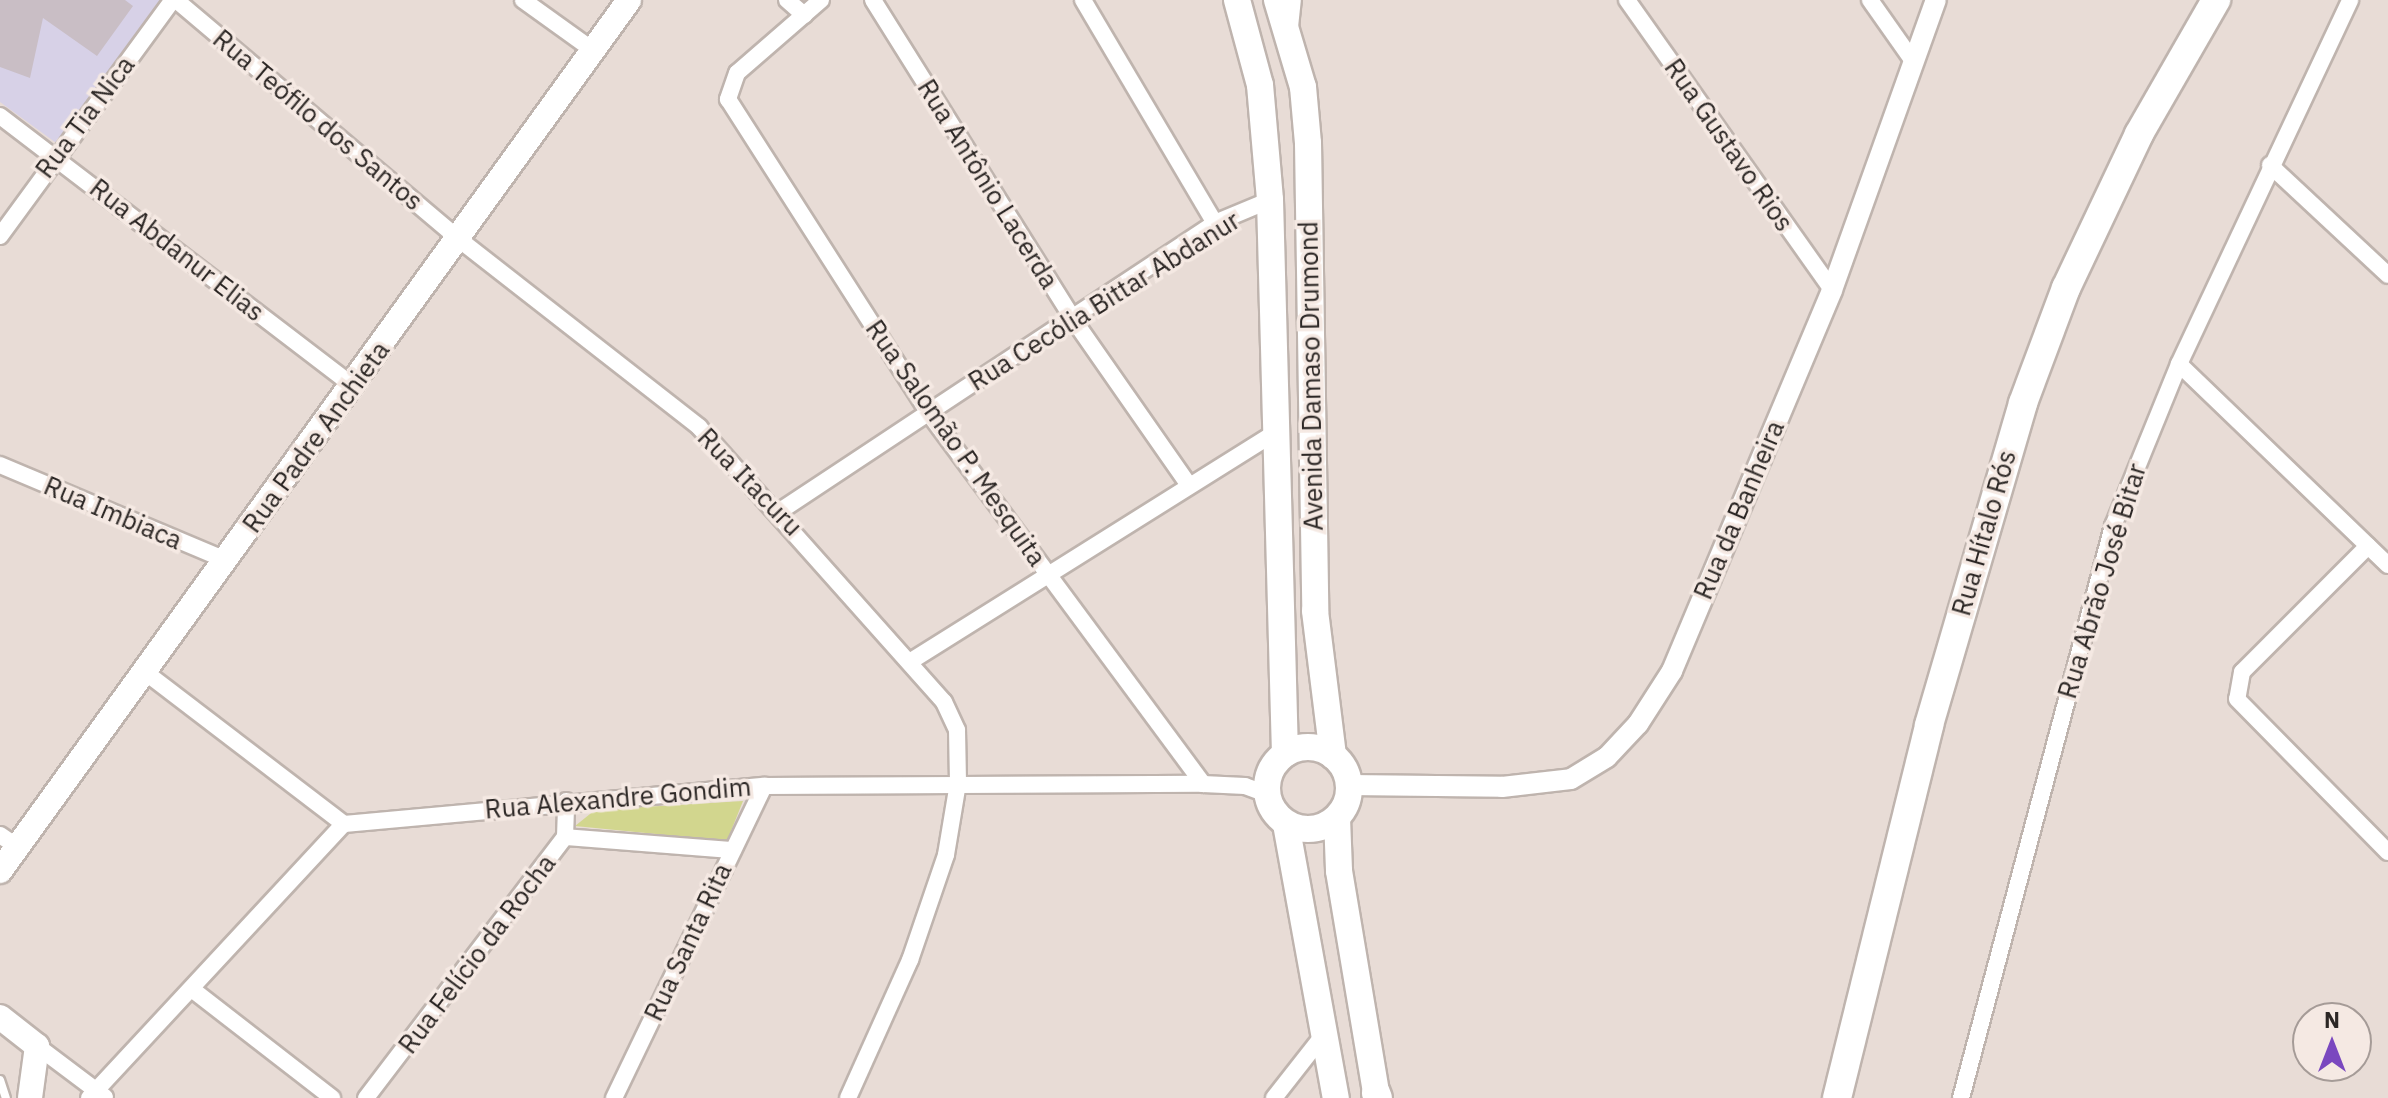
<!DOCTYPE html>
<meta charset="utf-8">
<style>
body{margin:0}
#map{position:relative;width:2388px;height:1098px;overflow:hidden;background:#e8dcd6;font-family:"IBM Plex Sans",sans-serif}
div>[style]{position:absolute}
.education>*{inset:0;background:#d7d1e7}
.green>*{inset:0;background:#d2d68e}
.building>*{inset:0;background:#c9bec5}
.roads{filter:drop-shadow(2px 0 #bfb4ae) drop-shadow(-2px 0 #bfb4ae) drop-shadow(0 2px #bfb4ae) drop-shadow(0 -2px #bfb4ae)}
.service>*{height:8px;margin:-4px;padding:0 4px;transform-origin:4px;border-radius:4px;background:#fff}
.minor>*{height:16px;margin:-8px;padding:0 8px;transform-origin:8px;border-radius:8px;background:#fff}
.tertiary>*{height:20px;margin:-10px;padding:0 10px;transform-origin:10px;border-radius:10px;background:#fff}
.secondary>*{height:24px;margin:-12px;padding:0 12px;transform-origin:12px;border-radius:12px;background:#fff}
.primary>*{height:26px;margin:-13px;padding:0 13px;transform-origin:13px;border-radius:13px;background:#fff}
.primary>.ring{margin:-13px;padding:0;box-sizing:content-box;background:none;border:26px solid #fff;border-radius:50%}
.trunk>*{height:28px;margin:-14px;padding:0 14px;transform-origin:14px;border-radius:14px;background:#fff}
span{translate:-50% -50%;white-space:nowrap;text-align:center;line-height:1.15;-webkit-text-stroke:7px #f5e9e3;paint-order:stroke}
.street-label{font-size:26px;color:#2c2725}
.north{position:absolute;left:2292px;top:1002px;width:80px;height:80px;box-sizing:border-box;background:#f5e9e3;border:2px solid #a59b97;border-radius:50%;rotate:0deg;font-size:22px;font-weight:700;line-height:32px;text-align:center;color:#2c2725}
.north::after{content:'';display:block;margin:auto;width:28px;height:36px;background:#7a48bf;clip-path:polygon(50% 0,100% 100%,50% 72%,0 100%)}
</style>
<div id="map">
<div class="education">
<i style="clip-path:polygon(0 0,163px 0,164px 1px,59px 145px,0 102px)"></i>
</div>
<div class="green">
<i style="clip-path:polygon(743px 801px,727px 841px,575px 826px,595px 810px)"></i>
</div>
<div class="building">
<i style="clip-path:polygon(0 0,125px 0,133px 6px,97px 56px,43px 18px,30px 78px,0 67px)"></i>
</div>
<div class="roads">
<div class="service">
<i style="left:0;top:1080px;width:19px;rotate:72deg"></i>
</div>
<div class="minor">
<i style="left:176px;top:0;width:372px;rotate:40.2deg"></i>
<i style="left:460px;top:240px;width:303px;rotate:38deg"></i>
<i style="left:699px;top:427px;width:368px;rotate:48.3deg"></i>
<i style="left:944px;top:702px;width:31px;rotate:65deg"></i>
<i style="left:957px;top:730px;width:53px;rotate:88.9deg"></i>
<i style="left:958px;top:783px;width:73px;rotate:99.5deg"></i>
<i style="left:946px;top:855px;width:111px;rotate:108.9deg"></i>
<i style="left:910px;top:960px;width:151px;rotate:114.2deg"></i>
<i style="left:523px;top:0;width:82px;rotate:35.6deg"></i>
<i style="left:787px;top:0;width:23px;rotate:41deg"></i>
<i style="left:821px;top:0;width:111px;rotate:139deg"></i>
<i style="left:737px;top:73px;width:28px;rotate:109deg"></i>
<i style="left:728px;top:99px;width:371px;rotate:57.4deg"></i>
<i style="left:928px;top:412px;width:463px;rotate:53.5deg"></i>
<i style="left:873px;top:0;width:377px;rotate:57.9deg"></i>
<i style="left:1073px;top:319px;width:201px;rotate:55.1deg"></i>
<i style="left:1083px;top:0;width:259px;rotate:59.4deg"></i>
<i style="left:1627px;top:0;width:355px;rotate:54.7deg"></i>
<i style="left:1870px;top:0;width:75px;rotate:54.8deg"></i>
<i style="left:1290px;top:27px;width:27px;rotate:-84deg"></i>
<i style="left:0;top:116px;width:444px;rotate:37.4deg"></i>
<i style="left:2270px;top:165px;width:161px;rotate:43deg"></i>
<i style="left:0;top:236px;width:293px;rotate:-53.8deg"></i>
<i style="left:2179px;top:364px;width:290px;rotate:43.9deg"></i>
<i style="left:0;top:465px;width:245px;rotate:22.8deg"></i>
<i style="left:780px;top:511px;width:522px;rotate:-33.51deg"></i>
<i style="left:1215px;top:223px;width:60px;rotate:-22.7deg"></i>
<i style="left:2368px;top:546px;width:178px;rotate:135deg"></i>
<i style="left:2242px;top:672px;width:27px;rotate:100deg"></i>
<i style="left:2237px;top:699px;width:215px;rotate:45.4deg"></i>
<i style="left:911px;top:661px;width:431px;rotate:-32.1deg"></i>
<i style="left:145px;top:672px;width:250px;rotate:37.4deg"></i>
<i style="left:0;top:835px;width:22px;rotate:34deg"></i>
<i style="left:565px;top:837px;width:168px;rotate:4.5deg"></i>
<i style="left:193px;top:990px;width:176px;rotate:37.8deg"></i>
<i style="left:37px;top:1046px;width:85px;rotate:36.9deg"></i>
<i style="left:89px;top:1098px;width:374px;rotate:-47.1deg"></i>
<i style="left:344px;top:824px;width:422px;rotate:-5.2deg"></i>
<i style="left:764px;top:786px;width:439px;rotate:-0.3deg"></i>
<i style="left:1203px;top:784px;width:42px;rotate:2.7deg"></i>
<i style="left:1245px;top:786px;width:23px;rotate:20deg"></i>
<i style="left:366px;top:1098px;width:328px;rotate:-52.7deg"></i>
<i style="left:565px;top:837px;width:36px;rotate:-88deg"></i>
<i style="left:614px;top:1098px;width:346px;rotate:-64.3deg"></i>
<i style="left:1274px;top:1098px;width:83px;rotate:-51.9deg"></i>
<i style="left:1961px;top:1098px;width:592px;rotate:-75.12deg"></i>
<i style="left:2113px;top:526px;width:175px;rotate:-67.8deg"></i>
<i style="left:2179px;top:364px;width:402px;rotate:-64.8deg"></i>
</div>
<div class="tertiary">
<i style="left:1349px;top:785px;width:153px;rotate:0.7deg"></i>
<i style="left:1502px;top:787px;width:69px;rotate:-6.6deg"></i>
<i style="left:1571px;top:779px;width:42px;rotate:-31.4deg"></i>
<i style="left:1607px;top:757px;width:45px;rotate:-46.8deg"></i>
<i style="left:1638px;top:724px;width:63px;rotate:-57.3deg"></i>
<i style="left:1672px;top:671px;width:413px;rotate:-67.2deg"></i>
<i style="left:1832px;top:290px;width:308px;rotate:-70.3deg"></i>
</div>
<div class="secondary">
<i style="left:0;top:871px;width:1074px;rotate:-54.16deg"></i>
<i style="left:0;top:1017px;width:47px;rotate:38.1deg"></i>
<i style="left:37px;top:1046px;width:52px;rotate:97.7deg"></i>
</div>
<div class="primary">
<i style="left:1237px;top:0;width:88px;rotate:74.9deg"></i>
<i style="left:1260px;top:85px;width:115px;rotate:85deg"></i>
<i style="left:1270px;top:200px;width:554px;rotate:88.45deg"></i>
<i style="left:1277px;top:0;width:91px;rotate:73.4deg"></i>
<i style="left:1303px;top:87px;width:56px;rotate:84.9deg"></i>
<i style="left:1308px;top:143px;width:468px;rotate:89.1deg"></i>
<i style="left:1315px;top:611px;width:146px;rotate:82.9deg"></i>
<i class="ring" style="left:1267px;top:747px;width:56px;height:56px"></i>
<i style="left:1337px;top:818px;width:53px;rotate:87.8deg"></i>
<i style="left:1339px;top:871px;width:230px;rotate:80.5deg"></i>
<i style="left:1286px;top:824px;width:279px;rotate:79.7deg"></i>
</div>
<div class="trunk">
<i style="left:1376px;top:1093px;width:5px;rotate:68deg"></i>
<i style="left:1837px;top:1098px;width:384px;rotate:-76.1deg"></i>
<i style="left:1929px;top:725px;width:335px;rotate:-73.7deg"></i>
<i style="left:2023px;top:403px;width:123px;rotate:-69.5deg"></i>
<i style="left:2066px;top:288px;width:170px;rotate:-64.6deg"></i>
<i style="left:2139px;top:134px;width:155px;rotate:-60.1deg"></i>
</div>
</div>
<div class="street-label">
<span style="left:85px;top:117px;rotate:-53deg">Rua Tia Nica</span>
<span style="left:318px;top:120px;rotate:40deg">Rua Teófilo dos Santos</span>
<span style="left:1729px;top:145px;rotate:55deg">Rua Gustavo Rios</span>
<span style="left:988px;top:184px;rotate:58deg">Rua Antônio Lacerda</span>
<span style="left:177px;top:250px;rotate:38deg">Rua Abdanur Elias</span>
<span style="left:1104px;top:301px;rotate:-32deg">Rua Cecólia Bittar Abdanur</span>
<span style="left:1311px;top:376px;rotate:-91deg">Avenida Damaso Drumond</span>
<span style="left:316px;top:437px;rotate:-54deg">Rua Padre Anchieta</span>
<span style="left:956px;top:443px;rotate:55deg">Rua Salomão P. Mesquita</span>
<span style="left:750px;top:482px;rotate:46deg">Rua Itacuru</span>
<span style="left:1739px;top:510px;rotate:-67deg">Rua da Banheira</span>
<span style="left:113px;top:513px;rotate:23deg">Rua Imbiaca</span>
<span style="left:1984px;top:533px;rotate:-74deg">Rua Hítalo Rós</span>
<span style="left:2102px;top:581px;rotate:-73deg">Rua Abrão José Bitar</span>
<span style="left:618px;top:798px;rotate:-5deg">Rua Alexandre Gondim</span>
<span style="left:688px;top:942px;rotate:-65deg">Rua Santa Rita</span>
<span style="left:477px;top:954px;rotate:-53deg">Rua Felício da Rocha</span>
</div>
<div class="north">N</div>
</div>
